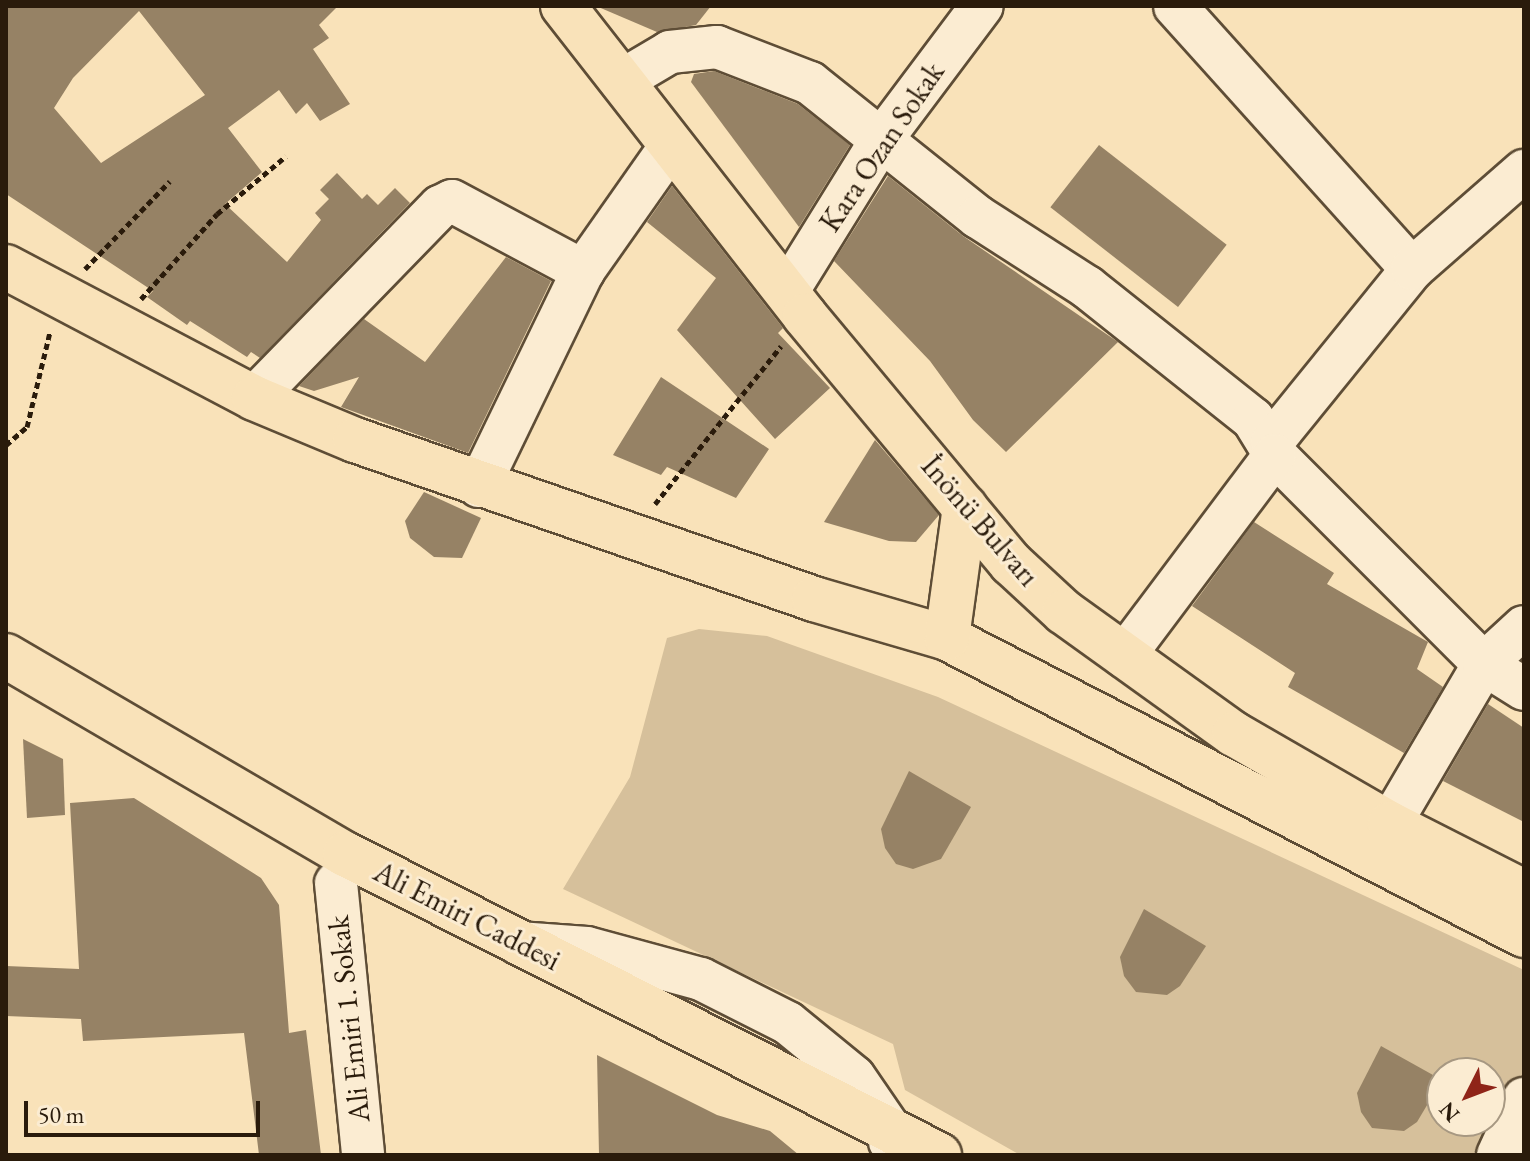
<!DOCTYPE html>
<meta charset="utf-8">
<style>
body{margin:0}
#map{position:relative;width:1530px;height:1161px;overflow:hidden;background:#f9e2b9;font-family:"EB Garamond",serif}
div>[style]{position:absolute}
.green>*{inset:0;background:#d6c09b}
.building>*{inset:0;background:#968265;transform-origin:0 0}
.path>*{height:5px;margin-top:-2.5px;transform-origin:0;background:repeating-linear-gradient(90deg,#2a1b0b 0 6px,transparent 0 10px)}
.roads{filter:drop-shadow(2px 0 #5e4d36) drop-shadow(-2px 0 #5e4d36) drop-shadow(0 2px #5e4d36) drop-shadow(0 -2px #5e4d36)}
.minor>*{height:42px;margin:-21px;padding:0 21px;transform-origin:21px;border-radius:21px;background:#fbecd2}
.major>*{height:44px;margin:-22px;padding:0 22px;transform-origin:22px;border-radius:22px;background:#f9e2b9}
span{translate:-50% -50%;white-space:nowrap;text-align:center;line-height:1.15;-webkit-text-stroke:6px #fbecd2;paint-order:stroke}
.street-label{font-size:30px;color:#2a1b0b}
.frame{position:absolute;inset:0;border:8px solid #2a1b0b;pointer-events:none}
.north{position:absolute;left:1426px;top:1057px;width:80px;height:80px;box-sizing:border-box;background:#fbecd2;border:2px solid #a79882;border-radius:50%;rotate:228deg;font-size:22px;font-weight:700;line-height:32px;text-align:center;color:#2a1b0b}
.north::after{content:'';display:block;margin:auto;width:28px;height:36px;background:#8f2418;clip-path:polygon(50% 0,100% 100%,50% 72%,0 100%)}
.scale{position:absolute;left:24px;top:1101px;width:236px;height:36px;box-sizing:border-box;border:4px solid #2a1b0b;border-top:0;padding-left:10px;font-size:24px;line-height:28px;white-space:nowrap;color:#2a1b0b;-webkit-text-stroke:6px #fbecd2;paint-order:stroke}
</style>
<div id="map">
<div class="green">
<i style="clip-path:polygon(evenodd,699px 629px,767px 636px,938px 697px,1524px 970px,1524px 1155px,1020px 1155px,905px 1090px,893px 1044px,563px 889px,630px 777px,667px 638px,699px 629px,1442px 1073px,1490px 1073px,1490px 1121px,1442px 1121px,1442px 1073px)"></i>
</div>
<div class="building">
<i style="clip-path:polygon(evenodd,6px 6px,338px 6px,319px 25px,329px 38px,313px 49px,350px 104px,320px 121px,307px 103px,296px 114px,279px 90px,228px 128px,262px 172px,225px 204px,287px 262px,321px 220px,315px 213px,329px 199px,320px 190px,337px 173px,362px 199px,367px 194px,378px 205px,395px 188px,410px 203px,260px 358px,251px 352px,247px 357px,190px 321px,187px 325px,147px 297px,153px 291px,6px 194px,6px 6px,139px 11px,205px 95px,101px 163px,54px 108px,73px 78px,139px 11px)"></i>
<i style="clip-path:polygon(596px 6px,711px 6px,696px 25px,657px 32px)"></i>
<i style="clip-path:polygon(714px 71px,798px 104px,850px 145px,799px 227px,691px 82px,694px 74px)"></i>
<i style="left:1099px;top:145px;width:162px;height:79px;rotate:38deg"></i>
<i style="clip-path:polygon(888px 176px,963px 236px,1118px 342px,1006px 452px,973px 420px,930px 361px,834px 261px)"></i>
<i style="clip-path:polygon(672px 186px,783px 328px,778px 333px,830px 388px,775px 439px,677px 330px,716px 278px,647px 222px)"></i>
<i style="clip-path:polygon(506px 257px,551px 281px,468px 453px,341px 407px,359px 377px,314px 391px,299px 386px,364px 319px,425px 362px)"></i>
<i style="clip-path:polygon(661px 377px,769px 449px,736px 498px,667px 467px,661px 475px,613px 455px)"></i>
<i style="clip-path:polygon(875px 440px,939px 515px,916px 542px,889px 541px,824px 522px)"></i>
<i style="clip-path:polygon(424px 492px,481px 518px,462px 558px,434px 557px,410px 538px,405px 521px)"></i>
<i style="clip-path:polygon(1254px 522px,1334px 573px,1327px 584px,1428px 642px,1417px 669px,1443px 687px,1404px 753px,1288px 687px,1295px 673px,1192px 606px)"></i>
<i style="clip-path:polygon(1488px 704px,1524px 728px,1524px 822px,1443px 781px)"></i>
<i style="clip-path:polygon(23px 739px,63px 759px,65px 815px,27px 818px)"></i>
<i style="clip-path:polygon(909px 771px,971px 807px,941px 859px,913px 869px,896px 864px,885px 848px,881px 829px)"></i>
<i style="clip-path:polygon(134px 798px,261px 878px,279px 905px,289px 1033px,306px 1030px,321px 1155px,259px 1155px,244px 1033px,83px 1041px,81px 1019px,6px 1016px,6px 966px,79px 969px,70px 803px)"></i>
<i style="clip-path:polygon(1144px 909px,1206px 946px,1180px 986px,1167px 995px,1136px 992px,1124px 976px,1120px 957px)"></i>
<i style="clip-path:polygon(1381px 1046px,1442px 1080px,1417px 1122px,1404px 1131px,1372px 1128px,1361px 1112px,1357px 1093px)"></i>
<i style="clip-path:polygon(597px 1055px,717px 1115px,770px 1131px,799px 1155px,599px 1155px)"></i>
</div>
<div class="path">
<i style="left:85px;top:269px;width:122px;rotate:-46deg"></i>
<i style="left:141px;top:299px;width:114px;rotate:-48.2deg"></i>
<i style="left:217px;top:214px;width:90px;rotate:-40deg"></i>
<i style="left:6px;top:445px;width:28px;rotate:-41deg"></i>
<i style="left:27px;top:427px;width:98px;rotate:-76.4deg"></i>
<i style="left:655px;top:504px;width:202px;rotate:-51.4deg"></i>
</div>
<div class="roads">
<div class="minor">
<i style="left:1175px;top:6px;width:354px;rotate:48deg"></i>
<i style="left:621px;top:81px;width:57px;rotate:-30.6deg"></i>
<i style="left:670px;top:52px;width:47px;rotate:-6.1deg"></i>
<i style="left:717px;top:47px;width:100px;rotate:21.2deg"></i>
<i style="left:810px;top:83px;width:215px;rotate:38.6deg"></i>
<i style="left:978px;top:217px;width:130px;rotate:32.7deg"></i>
<i style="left:1087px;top:287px;width:212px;rotate:38.5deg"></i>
<i style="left:1253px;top:419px;width:42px;rotate:58.6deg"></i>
<i style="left:1275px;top:455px;width:296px;rotate:45deg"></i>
<i style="left:1484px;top:664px;width:47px;rotate:32deg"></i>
<i style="left:787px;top:292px;width:180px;rotate:-58.2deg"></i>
<i style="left:882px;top:139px;width:166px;rotate:-53.1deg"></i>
<i style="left:254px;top:398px;width:267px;rotate:-45.8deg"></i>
<i style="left:440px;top:207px;width:13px;rotate:-27deg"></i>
<i style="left:452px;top:201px;width:149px;rotate:28.1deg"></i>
<i style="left:1272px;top:442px;width:223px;rotate:-51deg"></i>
<i style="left:1412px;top:269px;width:149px;rotate:-41.2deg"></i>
<i style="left:479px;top:486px;width:239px;rotate:-64.2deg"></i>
<i style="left:583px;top:271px;width:153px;rotate:-54.9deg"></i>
<i style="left:1124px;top:656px;width:251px;rotate:-53.1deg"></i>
<i style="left:1390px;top:824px;width:186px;rotate:-59.6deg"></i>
<i style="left:1484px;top:664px;width:54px;rotate:-42.8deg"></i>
<i style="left:336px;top:883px;width:273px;rotate:84.3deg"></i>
<i style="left:518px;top:943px;width:69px;rotate:4.1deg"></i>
<i style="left:587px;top:948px;width:118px;rotate:15.2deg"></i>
<i style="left:701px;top:979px;width:97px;rotate:26.8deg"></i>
<i style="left:788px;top:1023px;width:85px;rotate:39.3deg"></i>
<i style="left:854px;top:1077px;width:62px;rotate:55.5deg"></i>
<i style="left:889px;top:1128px;width:14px;rotate:86deg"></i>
<i style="left:1498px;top:1155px;width:62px;rotate:-65.1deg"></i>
</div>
<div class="major">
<i style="left:563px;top:6px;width:393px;rotate:52deg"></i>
<i style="left:805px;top:316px;width:322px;rotate:50.2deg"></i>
<i style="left:1011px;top:563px;width:72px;rotate:42.8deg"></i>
<i style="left:1064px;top:612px;width:209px;rotate:35.7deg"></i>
<i style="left:1234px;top:734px;width:180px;rotate:30deg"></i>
<i style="left:1390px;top:824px;width:150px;rotate:26.9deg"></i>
<i style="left:6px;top:267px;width:280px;rotate:27.8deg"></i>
<i style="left:254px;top:398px;width:109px;rotate:22.6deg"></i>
<i style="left:355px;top:440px;width:486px;rotate:19.1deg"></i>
<i style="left:814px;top:599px;width:139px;rotate:16.3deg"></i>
<i style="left:947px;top:638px;width:649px;rotate:27.24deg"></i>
<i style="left:947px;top:638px;width:132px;rotate:-82.2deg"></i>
<i style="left:6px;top:656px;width:393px;rotate:30.3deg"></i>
<i style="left:345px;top:854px;width:666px;rotate:26.87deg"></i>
</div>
</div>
<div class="street-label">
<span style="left:882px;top:147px;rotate:-56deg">Kara Ozan Sokak</span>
<span style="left:980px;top:521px;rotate:49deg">İnönü Bulvarı</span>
<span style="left:467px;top:916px;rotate:27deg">Ali Emiri Caddesi</span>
<span style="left:349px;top:1019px;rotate:-96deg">Ali Emiri 1. Sokak</span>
</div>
<div class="frame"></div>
<div class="north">N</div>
<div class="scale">50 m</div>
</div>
